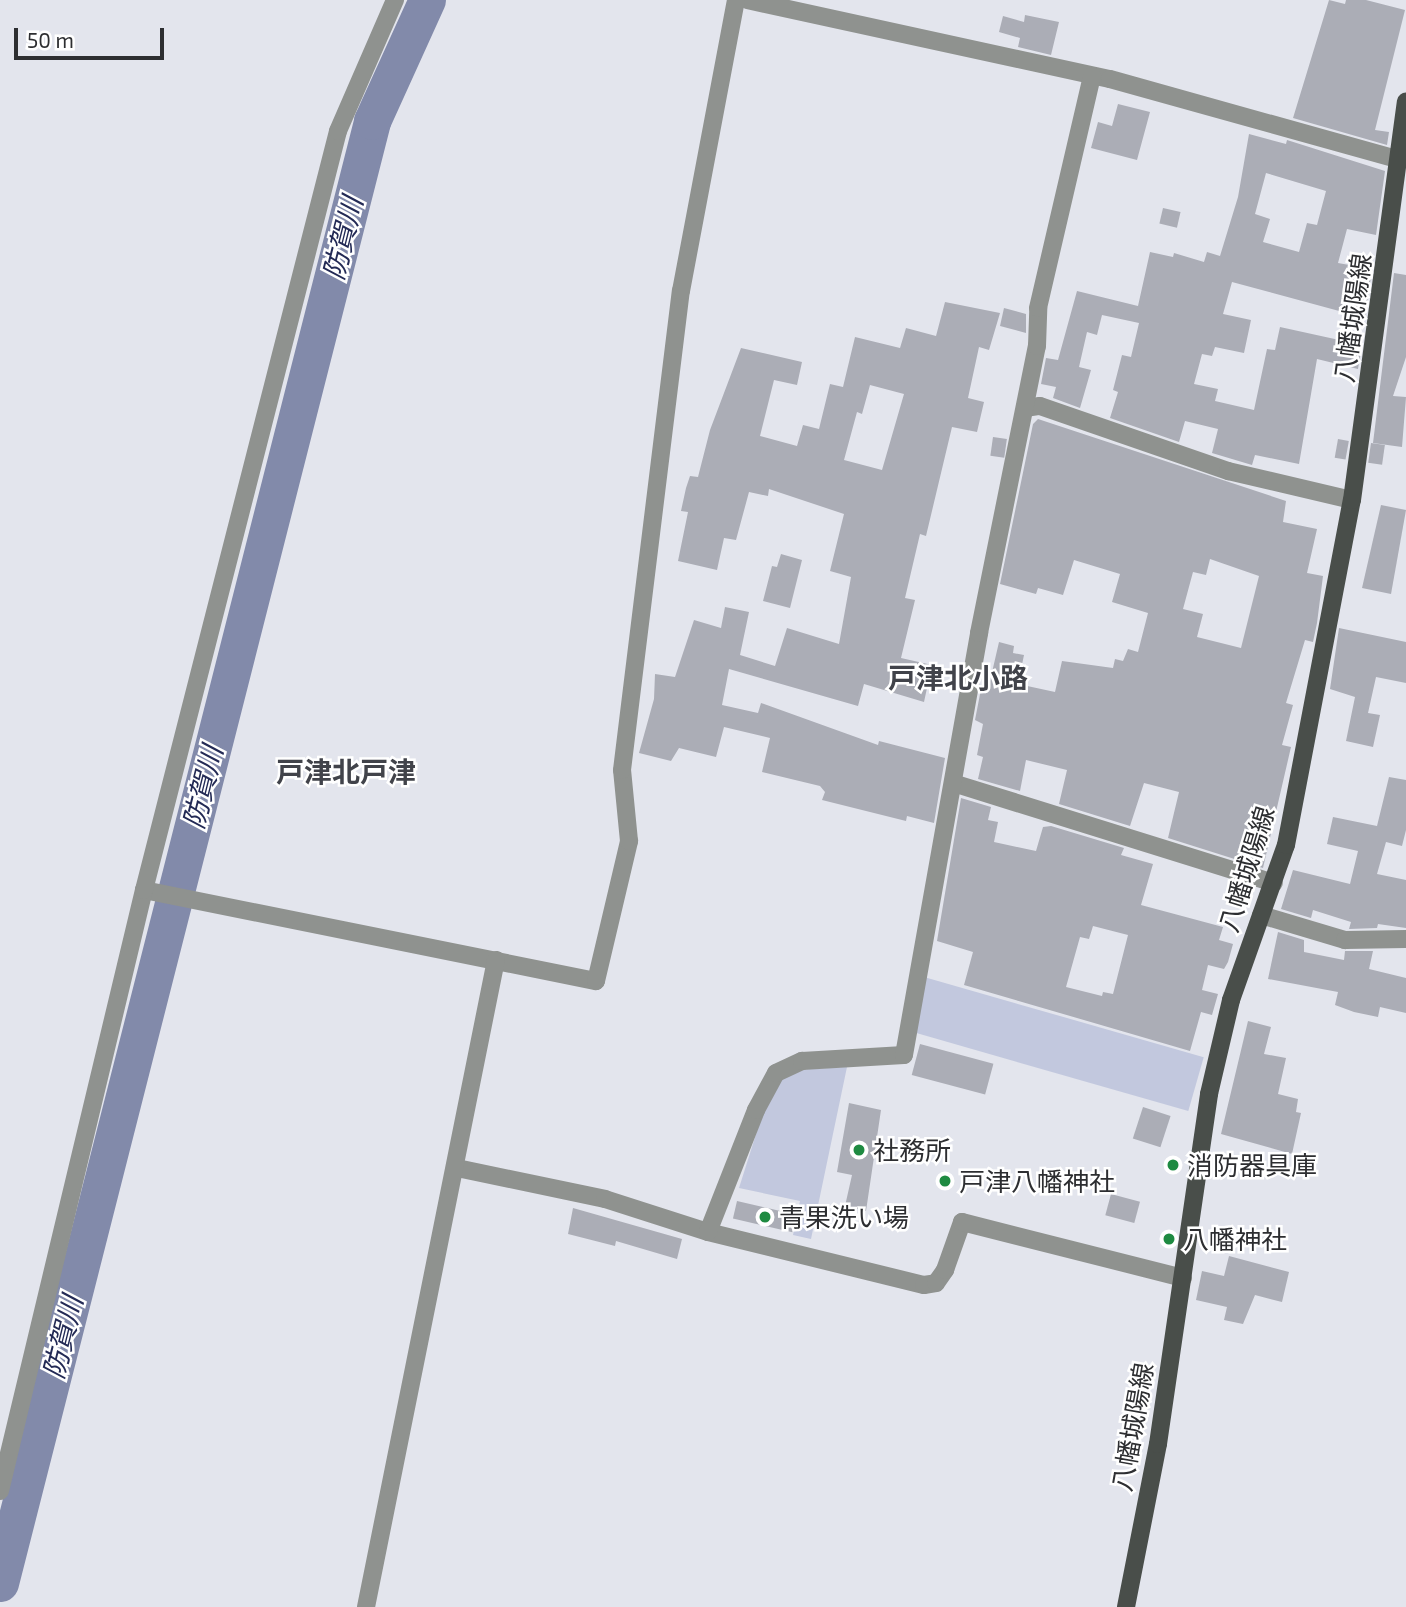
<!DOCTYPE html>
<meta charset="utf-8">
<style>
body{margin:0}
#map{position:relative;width:1406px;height:1607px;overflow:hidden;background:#e3e5ed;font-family:"Exo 2","Noto Sans JP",sans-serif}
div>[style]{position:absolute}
.green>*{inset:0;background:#c2c8de;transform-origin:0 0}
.river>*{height:37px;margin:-18.5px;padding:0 18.5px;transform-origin:18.5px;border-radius:18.5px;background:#828aaa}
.building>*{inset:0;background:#abadb6;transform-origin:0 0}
.minor>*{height:18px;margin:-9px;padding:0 9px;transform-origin:9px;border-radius:9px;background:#8f928f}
.major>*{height:18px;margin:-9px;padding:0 9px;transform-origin:9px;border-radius:9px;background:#494e4a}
.dots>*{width:19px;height:19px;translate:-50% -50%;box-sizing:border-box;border:4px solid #fff;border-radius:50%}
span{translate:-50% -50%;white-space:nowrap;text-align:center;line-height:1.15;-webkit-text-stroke:5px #fff;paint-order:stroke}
.street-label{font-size:26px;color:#2d2e31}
.poi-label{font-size:26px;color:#2d2e31}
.left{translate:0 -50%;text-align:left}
.water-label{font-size:28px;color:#232a55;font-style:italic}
.neighbourhood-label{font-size:28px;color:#41434a;font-weight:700}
.scale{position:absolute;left:14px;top:28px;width:150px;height:32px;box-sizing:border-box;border:4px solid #2d2e31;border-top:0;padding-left:9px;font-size:21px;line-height:24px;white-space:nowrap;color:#2d2e31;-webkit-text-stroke:5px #fff;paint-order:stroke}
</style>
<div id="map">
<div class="green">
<i style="left:924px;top:977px;width:291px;height:56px;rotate:16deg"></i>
<i style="clip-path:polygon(847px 1067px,811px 1239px,793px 1235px,800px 1201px,739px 1188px,763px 1112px,774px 1086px,792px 1070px)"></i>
</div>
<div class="river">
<i style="left:0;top:1583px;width:1509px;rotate:-75.72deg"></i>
<i style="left:372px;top:121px;width:133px;rotate:-65.6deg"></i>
</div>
<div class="building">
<i style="clip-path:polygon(1329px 0,1345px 4px,1346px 0,1366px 0,1405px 10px,1375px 130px,1389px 132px,1387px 145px,1293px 118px)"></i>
<i style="clip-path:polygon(1025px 15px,1059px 22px,1051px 55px,1018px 47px,1020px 38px,999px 32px,1003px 16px,1024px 22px)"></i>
<i style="clip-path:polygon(1118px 104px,1150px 112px,1137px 160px,1091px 148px,1098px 122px,1112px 126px)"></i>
<i style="clip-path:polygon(evenodd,1249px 134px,1286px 144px,1287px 140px,1385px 171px,1376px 235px,1347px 229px,1338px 263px,1372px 269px,1365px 318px,1232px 282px,1223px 314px,1251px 320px,1244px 353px,1215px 347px,1212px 356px,1202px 354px,1194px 384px,1218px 389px,1215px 401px,1254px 410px,1267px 349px,1275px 350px,1280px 327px,1362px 345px,1358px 369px,1317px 359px,1299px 464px,1255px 455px,1252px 465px,1212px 453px,1218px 429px,1185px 421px,1179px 442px,1110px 418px,1118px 392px,1113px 390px,1122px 355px,1131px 357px,1139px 323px,1102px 315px,1097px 335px,1087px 332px,1079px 367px,1091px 370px,1080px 408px,1053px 398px,1056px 387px,1041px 384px,1046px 358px,1058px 360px,1077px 291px,1138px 306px,1150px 252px,1173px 257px,1174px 253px,1204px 262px,1207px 252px,1220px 256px,1238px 197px,1249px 134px,1266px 173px,1326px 191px,1317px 225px,1307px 223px,1299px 252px,1263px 242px,1270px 219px,1255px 214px,1266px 173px)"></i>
<i style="left:1163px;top:208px;width:18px;height:16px;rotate:13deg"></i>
<i style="clip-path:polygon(1394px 273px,1406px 275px,1406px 357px,1393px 396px,1406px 397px,1402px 447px,1373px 443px)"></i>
<i style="clip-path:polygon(evenodd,945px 302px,1000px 313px,989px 350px,979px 347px,968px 398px,984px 402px,977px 432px,952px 427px,926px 536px,920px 534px,905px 598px,915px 600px,901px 658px,932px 665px,924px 702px,864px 684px,858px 706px,729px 669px,722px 705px,758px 713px,761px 703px,878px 745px,879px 741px,945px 758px,934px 823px,907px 816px,906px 821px,822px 800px,825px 792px,820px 786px,762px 772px,770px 738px,724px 727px,716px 757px,679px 748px,671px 761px,639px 753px,654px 699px,655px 674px,675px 677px,694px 620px,721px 628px,725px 607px,749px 612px,740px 655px,775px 666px,787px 628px,839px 644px,851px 577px,830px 571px,844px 514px,769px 489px,768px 496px,749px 492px,736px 540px,724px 538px,717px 570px,678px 561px,688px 512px,681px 511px,686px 488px,690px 476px,698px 477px,710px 430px,741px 348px,802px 362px,797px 385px,774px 380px,760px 436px,797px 446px,803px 425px,819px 429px,830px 384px,843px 387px,855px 337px,900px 348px,906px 328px,936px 336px,945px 302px,870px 385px,904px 394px,882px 470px,844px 460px,857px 412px,862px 414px,870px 385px)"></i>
<i style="clip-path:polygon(1004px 308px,1026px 314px,1026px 333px,1000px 326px)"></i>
<i style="clip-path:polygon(evenodd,1038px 419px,1286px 501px,1283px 522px,1317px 529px,1307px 573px,1323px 576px,1317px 623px,1313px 642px,1305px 640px,1286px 703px,1293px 705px,1282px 745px,1291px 747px,1263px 868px,1168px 838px,1179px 792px,1144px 783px,1130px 826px,1059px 804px,1067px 770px,1026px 760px,1020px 791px,978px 779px,983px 757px,977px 755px,983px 724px,975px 720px,981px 689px,990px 681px,999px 642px,1014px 646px,1013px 653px,1024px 655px,1018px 684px,1055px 692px,1062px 661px,1113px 668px,1115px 659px,1123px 661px,1128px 649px,1138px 652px,1148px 613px,1112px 602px,1120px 574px,1074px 560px,1063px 595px,1038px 588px,1036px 594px,1000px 584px,1033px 424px,1038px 419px,1210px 559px,1259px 576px,1241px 648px,1197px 637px,1203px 614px,1183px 609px,1193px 572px,1206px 575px,1210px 559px)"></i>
<i style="left:993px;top:437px;width:14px;height:19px;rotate:8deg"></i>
<i style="left:1338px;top:439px;width:11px;height:19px;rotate:10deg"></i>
<i style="left:1371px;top:443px;width:14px;height:20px;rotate:8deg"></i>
<i style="clip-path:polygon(1381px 505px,1406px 510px,1391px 594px,1362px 588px)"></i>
<i style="clip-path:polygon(781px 554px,802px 560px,790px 608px,763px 601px,772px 566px,777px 567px)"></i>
<i style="clip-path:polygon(1339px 628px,1406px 642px,1406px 683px,1376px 677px,1368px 713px,1380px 715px,1373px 747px,1346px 741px,1355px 697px,1330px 689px)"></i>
<i style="clip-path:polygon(1389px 777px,1406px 780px,1406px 830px,1402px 846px,1386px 842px,1377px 874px,1406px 880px,1406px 928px,1378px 924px,1377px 928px,1349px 929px,1351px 922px,1313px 910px,1311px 918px,1281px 909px,1293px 870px,1350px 884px,1358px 851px,1327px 844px,1333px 817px,1377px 826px)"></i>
<i style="clip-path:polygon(evenodd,961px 798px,991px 807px,988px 820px,998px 822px,994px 842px,1036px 851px,1043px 827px,1051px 826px,1124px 848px,1121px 855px,1153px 864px,1141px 905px,1223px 927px,1219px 940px,1233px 944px,1228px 962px,1224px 969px,1208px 965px,1202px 990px,1218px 994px,1212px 1015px,1201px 1012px,1190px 1051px,964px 985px,973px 952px,937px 941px,961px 798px,1093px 926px,1128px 935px,1113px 994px,1103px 992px,1102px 996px,1066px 987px,1080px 937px,1089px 939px,1093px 926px)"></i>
<i style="clip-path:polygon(1278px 932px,1304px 940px,1304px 952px,1344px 960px,1345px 951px,1373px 951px,1369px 969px,1406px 978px,1406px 1013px,1380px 1007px,1378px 1017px,1354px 1012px,1335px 1005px,1338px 992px,1268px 979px)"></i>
<i style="clip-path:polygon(1248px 1021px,1271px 1027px,1264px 1054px,1286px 1058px,1278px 1094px,1298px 1099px,1296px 1112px,1301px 1113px,1292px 1154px,1221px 1134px)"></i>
<i style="left:920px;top:1044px;width:76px;height:32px;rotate:15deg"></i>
<i style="clip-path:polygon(849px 1103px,881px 1110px,866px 1211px,845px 1206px,852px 1175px,837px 1172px)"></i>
<i style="left:1143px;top:1107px;width:29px;height:33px;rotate:18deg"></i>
<i style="left:1111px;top:1194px;width:30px;height:22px;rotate:15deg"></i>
<i style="left:737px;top:1201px;width:61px;height:18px;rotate:13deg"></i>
<i style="clip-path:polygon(573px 1208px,682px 1239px,677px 1259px,616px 1241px,615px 1246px,568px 1234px)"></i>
<i style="clip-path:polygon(1229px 1256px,1289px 1272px,1282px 1302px,1255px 1295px,1243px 1324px,1224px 1320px,1227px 1307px,1196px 1300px,1202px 1271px,1224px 1276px)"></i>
</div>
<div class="minor">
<i style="left:747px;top:0;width:371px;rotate:12.3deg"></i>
<i style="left:1110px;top:79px;width:301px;rotate:15.6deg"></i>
<i style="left:1025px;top:408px;width:15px;rotate:-8deg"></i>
<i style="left:1040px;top:406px;width:199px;rotate:19.1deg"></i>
<i style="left:1228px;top:471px;width:127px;rotate:13.2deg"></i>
<i style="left:953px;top:783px;width:336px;rotate:17.3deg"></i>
<i style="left:144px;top:890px;width:461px;rotate:11.4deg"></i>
<i style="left:596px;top:981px;width:144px;rotate:-76.7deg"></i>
<i style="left:629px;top:841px;width:71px;rotate:-95.6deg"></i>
<i style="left:622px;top:770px;width:483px;rotate:-83deg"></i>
<i style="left:681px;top:291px;width:296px;rotate:-79.3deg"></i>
<i style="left:1261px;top:915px;width:88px;rotate:16.6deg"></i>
<i style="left:1345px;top:940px;width:61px;rotate:-0.9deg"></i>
<i style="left:457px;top:1168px;width:151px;rotate:11.8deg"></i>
<i style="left:605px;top:1199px;width:108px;rotate:17.8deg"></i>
<i style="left:708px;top:1232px;width:222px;rotate:13.8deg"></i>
<i style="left:924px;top:1285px;width:12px;rotate:-9deg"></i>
<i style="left:936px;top:1283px;width:16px;rotate:-55deg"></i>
<i style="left:945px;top:1270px;width:51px;rotate:-70.5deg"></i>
<i style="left:962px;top:1222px;width:228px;rotate:14.2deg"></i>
<i style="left:708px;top:1232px;width:131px;rotate:-68.5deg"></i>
<i style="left:756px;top:1110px;width:42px;rotate:-61.6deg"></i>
<i style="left:776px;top:1073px;width:29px;rotate:-25deg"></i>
<i style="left:802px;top:1061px;width:102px;rotate:-3.4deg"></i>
<i style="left:904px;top:1055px;width:429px;rotate:-79.9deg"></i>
<i style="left:979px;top:633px;width:293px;rotate:-78.6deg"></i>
<i style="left:1037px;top:346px;width:38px;rotate:-88deg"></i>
<i style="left:1038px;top:308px;width:238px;rotate:-76.9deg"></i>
<i style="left:0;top:1491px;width:618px;rotate:-76.53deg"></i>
<i style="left:144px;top:890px;width:783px;rotate:-75.66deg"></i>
<i style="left:338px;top:131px;width:143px;rotate:-66.5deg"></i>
<i style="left:366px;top:1607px;width:660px;rotate:-78.64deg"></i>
</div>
<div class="major">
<i style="left:1126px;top:1607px;width:166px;rotate:-78.9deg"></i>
<i style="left:1158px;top:1444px;width:354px;rotate:-81.7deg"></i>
<i style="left:1209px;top:1094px;width:97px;rotate:-76.8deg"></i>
<i style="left:1231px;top:1000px;width:164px;rotate:-70.5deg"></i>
<i style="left:1286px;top:845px;width:351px;rotate:-79.2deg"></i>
<i style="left:1352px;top:500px;width:402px;rotate:-82.3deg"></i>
</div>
<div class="dots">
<i style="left:859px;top:1150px;background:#1e8a41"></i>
<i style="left:1173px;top:1165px;background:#1e8a41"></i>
<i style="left:945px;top:1181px;background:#1e8a41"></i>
<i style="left:765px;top:1217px;background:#1e8a41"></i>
<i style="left:1169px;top:1239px;background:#1e8a41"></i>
</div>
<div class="street-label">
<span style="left:1352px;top:318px;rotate:-82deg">八幡城陽線</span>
<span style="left:1246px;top:869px;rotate:-73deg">八幡城陽線</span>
<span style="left:1132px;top:1427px;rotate:-80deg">八幡城陽線</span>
</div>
<div class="poi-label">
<span class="left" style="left:873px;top:1150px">社務所</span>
<span class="left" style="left:1187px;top:1165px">消防器具庫</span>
<span class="left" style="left:959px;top:1181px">戸津八幡神社</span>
<span class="left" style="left:779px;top:1217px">青果洗い場</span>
<span class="left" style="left:1183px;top:1239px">八幡神社</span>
</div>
<div class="water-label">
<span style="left:342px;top:238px;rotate:-76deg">防賀川</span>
<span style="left:202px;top:787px;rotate:-76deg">防賀川</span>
<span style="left:62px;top:1337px;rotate:-76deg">防賀川</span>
</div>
<div class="neighbourhood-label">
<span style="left:958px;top:677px">戸津北小路</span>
<span style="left:346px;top:771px">戸津北戸津</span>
</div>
<div class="scale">50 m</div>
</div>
